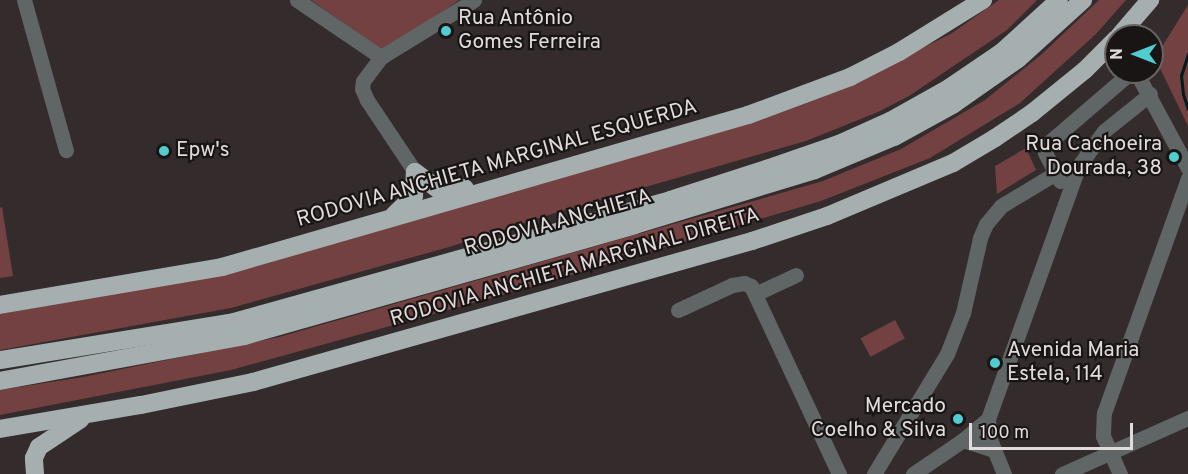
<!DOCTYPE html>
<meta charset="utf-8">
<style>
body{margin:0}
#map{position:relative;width:1188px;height:474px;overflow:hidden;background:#342c2c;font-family:Overpass,sans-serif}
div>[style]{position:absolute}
.green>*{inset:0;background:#734141;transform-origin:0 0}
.stream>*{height:3px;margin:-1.5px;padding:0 1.5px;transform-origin:1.5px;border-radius:1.5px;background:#001c1c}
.minor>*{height:15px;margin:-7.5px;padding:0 7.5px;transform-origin:7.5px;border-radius:7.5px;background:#606565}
.highway>*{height:18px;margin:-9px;padding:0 9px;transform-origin:9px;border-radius:9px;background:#a5afaf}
.dots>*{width:16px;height:16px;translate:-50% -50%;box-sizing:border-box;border:3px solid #191515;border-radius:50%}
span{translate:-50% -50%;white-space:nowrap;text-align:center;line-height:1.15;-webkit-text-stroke:4.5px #191515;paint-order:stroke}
.poi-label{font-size:21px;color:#e1dbdb}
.left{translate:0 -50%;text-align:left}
.right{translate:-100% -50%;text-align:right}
.street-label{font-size:21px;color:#e1dbdb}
.north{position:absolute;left:1104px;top:24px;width:60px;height:60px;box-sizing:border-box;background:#191515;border:2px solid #696464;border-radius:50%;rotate:270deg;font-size:16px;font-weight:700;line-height:24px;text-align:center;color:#e1dbdb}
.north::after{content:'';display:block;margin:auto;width:21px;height:27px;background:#52cdcf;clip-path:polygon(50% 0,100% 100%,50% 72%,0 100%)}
.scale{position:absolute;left:969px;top:423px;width:164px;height:27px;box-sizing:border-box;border:3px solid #e1dbdb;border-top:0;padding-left:8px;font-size:18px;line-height:21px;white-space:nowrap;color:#e1dbdb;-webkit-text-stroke:4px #191515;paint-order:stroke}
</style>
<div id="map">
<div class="green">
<i style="clip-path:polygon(311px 0,459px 0,385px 52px)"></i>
<i style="clip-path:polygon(999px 0,1037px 0,1007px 30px,909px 96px,878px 112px,806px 141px,558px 212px,449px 247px,231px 308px,0 350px,0 314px,134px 290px,840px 90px,952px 33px)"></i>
<i style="clip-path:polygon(1099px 0,1126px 0,1096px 34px,1020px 103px,930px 158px,821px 201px,520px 290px,231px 370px,0 415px,0 390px,83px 377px,279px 337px,823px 181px,901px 149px,985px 100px,1042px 54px)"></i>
<i style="clip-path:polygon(1188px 5px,1188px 126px,1155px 58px)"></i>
<i style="clip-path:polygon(1026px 148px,1036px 170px,997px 194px,995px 166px)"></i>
<i style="clip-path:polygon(2px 207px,13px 276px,0 278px,0 208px)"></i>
<i style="left:895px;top:320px;width:21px;height:39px;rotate:62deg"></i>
</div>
<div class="stream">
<i style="left:1188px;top:54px;width:22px;rotate:108deg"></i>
<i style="left:1181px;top:75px;width:19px;rotate:84deg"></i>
<i style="left:1183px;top:94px;width:16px;rotate:72deg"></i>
</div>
<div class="minor">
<i style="left:24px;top:0;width:156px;rotate:74.4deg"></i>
<i style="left:297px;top:0;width:102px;rotate:34.2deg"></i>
<i style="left:1136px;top:72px;width:109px;rotate:61.6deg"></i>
<i style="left:415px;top:172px;width:87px;rotate:-123.7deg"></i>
<i style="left:367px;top:100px;width:12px;rotate:-114deg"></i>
<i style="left:362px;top:89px;width:8px;rotate:-83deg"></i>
<i style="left:363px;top:81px;width:30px;rotate:-53deg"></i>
<i style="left:381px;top:57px;width:109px;rotate:-31.5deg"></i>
<i style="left:1060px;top:181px;width:32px;rotate:-118deg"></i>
<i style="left:1045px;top:153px;width:8px;rotate:-83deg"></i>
<i style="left:1046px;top:145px;width:112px;rotate:-40.7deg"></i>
<i style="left:755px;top:294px;width:45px;rotate:-24.9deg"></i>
<i style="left:678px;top:310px;width:60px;rotate:-24.8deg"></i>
<i style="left:732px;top:285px;width:12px;rotate:-9deg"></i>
<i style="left:744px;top:283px;width:8px;rotate:23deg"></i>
<i style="left:751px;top:286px;width:208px;rotate:64.9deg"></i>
<i style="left:963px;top:440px;width:33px;rotate:18deg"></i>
<i style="left:874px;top:474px;width:140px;rotate:-58.7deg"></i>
<i style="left:947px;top:354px;width:44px;rotate:-68.7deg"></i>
<i style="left:963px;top:313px;width:77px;rotate:-77.2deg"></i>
<i style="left:980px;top:238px;width:15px;rotate:-67deg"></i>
<i style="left:986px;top:224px;width:23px;rotate:-50deg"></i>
<i style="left:1001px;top:206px;width:64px;rotate:-31deg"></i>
<i style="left:913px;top:474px;width:60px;rotate:-34.2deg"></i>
<i style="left:963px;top:440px;width:33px;rotate:-40deg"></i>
<i style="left:1004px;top:474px;width:38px;rotate:-112deg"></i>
<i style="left:990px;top:439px;width:20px;rotate:-96deg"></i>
<i style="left:988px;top:419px;width:268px;rotate:-70.3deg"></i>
<i style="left:1078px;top:167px;width:44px;rotate:-54.2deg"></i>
<i style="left:1104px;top:131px;width:59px;rotate:-38.8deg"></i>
<i style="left:1062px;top:474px;width:138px;rotate:-24deg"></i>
<i style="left:1120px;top:474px;width:42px;rotate:-114.1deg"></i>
<i style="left:1103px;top:436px;width:23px;rotate:-88deg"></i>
<i style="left:1104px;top:413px;width:250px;rotate:-70.3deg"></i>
</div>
<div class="highway">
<i style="left:1119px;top:36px;width:48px;rotate:-49.3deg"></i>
<i style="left:415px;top:172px;width:30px;rotate:37deg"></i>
<i style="left:439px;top:190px;width:26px;rotate:-4deg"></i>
<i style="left:394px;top:215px;width:28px;rotate:-44deg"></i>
<i style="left:414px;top:196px;width:24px;rotate:-88deg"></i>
<i style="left:0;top:305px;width:225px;rotate:-9.7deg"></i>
<i style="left:222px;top:267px;width:548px;rotate:-16.12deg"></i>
<i style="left:748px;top:115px;width:109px;rotate:-20.4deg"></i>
<i style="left:850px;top:77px;width:55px;rotate:-27deg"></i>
<i style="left:899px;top:52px;width:99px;rotate:-31.8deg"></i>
<i style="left:0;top:360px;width:237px;rotate:-9.2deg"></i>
<i style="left:234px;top:322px;width:453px;rotate:-15.6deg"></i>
<i style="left:670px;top:200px;width:110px;rotate:-17.9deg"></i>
<i style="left:775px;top:166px;width:68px;rotate:-19deg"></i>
<i style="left:839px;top:144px;width:56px;rotate:-24.3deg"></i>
<i style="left:890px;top:121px;width:68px;rotate:-29.2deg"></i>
<i style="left:949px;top:88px;width:64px;rotate:-34.2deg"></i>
<i style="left:1002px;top:52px;width:77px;rotate:-42.4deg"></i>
<i style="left:0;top:381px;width:248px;rotate:-10.4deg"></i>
<i style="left:244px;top:336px;width:406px;rotate:-15.8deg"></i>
<i style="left:635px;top:225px;width:188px;rotate:-17deg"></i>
<i style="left:815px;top:170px;width:86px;rotate:-22.7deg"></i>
<i style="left:894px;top:137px;width:68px;rotate:-28.8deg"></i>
<i style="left:954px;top:104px;width:78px;rotate:-35.1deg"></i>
<i style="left:1018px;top:59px;width:88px;rotate:-42.2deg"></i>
<i style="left:0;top:429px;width:143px;rotate:-9.7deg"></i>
<i style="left:141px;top:405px;width:114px;rotate:-11.6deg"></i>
<i style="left:253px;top:382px;width:519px;rotate:-15.78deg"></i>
<i style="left:752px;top:241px;width:79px;rotate:-18.4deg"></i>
<i style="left:827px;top:216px;width:137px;rotate:-22.8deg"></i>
<i style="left:953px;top:163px;width:49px;rotate:-30.8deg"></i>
<i style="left:995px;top:138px;width:45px;rotate:-34deg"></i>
<i style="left:1032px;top:113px;width:68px;rotate:-39.1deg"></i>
<i style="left:1085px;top:70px;width:44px;rotate:-45deg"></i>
<i style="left:35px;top:474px;width:16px;rotate:-94deg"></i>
<i style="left:34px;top:458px;width:12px;rotate:-66deg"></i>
<i style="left:39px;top:447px;width:50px;rotate:-33.7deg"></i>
</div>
<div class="dots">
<i style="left:446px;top:31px;background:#52cdcf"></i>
<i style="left:164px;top:151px;background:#52cdcf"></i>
<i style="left:1174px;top:157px;background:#52cdcf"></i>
<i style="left:995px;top:363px;background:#52cdcf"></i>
<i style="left:958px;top:419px;background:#52cdcf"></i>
</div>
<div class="poi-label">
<span class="left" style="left:458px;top:31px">Rua Antônio<br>Gomes Ferreira</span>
<span class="right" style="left:1162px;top:157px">Rua Cachoeira<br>Dourada, 38</span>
<span class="left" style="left:176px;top:151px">Epw's</span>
<span class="left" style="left:1007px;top:363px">Avenida Maria<br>Estela, 114</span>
<span class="right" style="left:946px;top:419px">Mercado<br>Coelho &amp; Silva</span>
</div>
<div class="street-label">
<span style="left:497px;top:164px;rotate:-16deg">RODOVIA ANCHIETA MARGINAL ESQUERDA</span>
<span style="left:558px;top:223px;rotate:-16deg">RODOVIA ANCHIETA</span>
<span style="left:575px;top:268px;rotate:-16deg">RODOVIA ANCHIETA MARGINAL DIREITA</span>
</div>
<div class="north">N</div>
<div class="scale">100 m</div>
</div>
